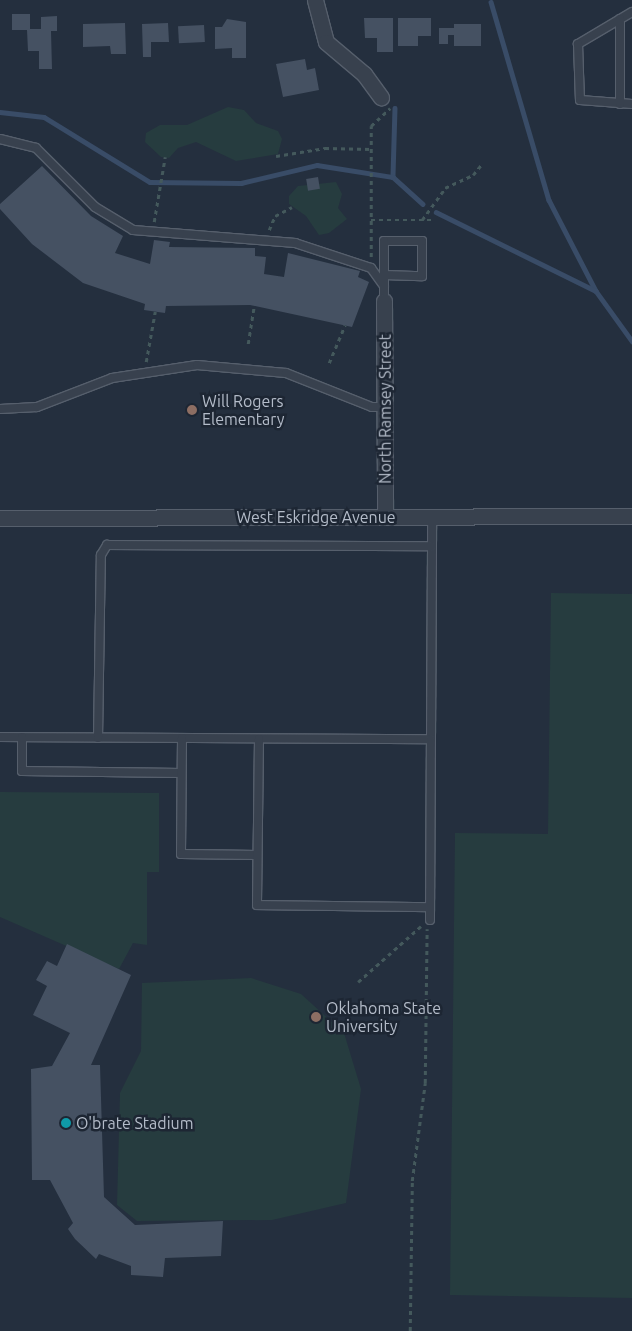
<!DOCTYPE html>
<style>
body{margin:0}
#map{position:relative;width:632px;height:1331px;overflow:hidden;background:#242f3e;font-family:Ubuntu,sans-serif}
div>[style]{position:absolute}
.green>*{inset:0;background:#263c3f}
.stream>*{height:4.5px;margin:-2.25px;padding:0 2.25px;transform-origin:2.25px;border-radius:2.25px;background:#394c67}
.building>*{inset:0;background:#455162;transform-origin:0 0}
.path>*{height:2.5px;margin-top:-1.25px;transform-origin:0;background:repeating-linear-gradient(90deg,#44595c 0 4px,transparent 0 8px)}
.roads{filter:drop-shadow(1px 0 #565f6c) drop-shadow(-1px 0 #565f6c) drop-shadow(0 1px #565f6c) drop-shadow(0 -1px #565f6c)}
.service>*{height:8px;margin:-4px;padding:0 4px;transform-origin:4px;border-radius:4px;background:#38414e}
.minor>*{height:15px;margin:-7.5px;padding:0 7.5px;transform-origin:7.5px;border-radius:7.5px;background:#38414e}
.dots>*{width:14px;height:14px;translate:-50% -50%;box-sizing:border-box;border:2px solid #1d2633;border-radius:50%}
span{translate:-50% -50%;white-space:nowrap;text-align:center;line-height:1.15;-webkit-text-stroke:5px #1d2633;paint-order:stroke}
.poi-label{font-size:16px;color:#b4bcc9}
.left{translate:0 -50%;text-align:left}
.street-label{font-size:16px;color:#b4bcc9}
</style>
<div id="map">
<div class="green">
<i style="clip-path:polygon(228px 107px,244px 110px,256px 123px,278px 131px,282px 139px,278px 154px,236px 161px,196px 142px,178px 148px,169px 158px,161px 157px,145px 142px,146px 133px,160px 125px,187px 125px)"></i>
<i style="clip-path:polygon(336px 182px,342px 194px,338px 208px,347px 219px,329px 233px,319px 235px,306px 216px,289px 204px,289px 196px,298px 186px)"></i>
<i style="clip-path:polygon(551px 593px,632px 594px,632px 1298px,450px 1295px,455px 833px,548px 834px)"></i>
<i style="clip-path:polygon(0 792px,159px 793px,159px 872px,147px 872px,147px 945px,133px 943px,119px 969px,0 917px)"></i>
<i style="clip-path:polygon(251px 978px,301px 994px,344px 1033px,361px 1089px,346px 1203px,272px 1220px,137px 1221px,117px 1205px,120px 1093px,141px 1051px,142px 983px)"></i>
</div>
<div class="stream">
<i style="left:491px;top:2px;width:206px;rotate:73.7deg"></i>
<i style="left:549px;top:200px;width:102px;rotate:62.7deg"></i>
<i style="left:596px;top:291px;width:62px;rotate:54.2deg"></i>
<i style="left:395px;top:108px;width:69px;rotate:91.7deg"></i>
<i style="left:393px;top:177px;width:40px;rotate:42deg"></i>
<i style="left:0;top:112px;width:44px;rotate:6.5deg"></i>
<i style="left:44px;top:117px;width:124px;rotate:31.5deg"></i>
<i style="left:150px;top:182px;width:91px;rotate:0.6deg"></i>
<i style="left:241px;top:183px;width:78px;rotate:-13.3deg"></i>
<i style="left:317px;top:165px;width:77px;rotate:9deg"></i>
<i style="left:436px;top:212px;width:178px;rotate:26.3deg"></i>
</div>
<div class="building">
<i style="clip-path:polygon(12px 14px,30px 14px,30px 29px,41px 29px,41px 17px,57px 16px,57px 31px,51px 31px,52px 69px,39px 69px,39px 51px,28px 51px,27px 30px,12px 30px)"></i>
<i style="clip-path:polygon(364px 18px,393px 18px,393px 52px,377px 52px,377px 38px,365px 38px)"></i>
<i style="clip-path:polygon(398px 18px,431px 18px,431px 36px,418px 36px,418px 46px,398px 46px)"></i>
<i style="clip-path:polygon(227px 19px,246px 22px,246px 58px,232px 58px,232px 48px,215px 49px,215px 27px,222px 27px)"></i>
<i style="clip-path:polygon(125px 23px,126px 54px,111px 54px,110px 46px,83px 47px,83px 24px)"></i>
<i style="clip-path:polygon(168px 23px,169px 42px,151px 42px,151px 57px,143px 57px,142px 24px)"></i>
<i style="clip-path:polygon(454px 24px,481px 24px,481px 46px,454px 46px,454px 35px,448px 35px,448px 44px,439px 44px,439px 28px,454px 28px)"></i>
<i style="left:204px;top:25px;width:17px;height:26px;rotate:87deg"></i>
<i style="clip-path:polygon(305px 59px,307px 70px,315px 68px,319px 90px,283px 97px,276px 64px)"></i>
<i style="clip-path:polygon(42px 166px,91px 216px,123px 236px,115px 253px,150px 264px,154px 240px,170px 242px,169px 247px,255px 248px,255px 256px,266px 257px,264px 274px,284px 277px,288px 253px,360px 271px,358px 277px,369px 282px,352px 327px,250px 305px,166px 306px,165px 313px,144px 310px,145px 304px,83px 283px,32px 244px,0 209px,0 204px)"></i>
<i style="left:318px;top:177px;width:12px;height:12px;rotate:81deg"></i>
<i style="clip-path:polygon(67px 944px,131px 975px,91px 1065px,100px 1065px,104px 1197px,135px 1225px,223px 1221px,221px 1256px,165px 1258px,163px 1277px,131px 1275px,131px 1266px,99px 1254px,96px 1259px,75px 1239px,68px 1229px,73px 1223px,50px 1180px,32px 1180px,31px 1069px,52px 1066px,70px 1033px,33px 1015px,47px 986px,36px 980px,47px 961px,57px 966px)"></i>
</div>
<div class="path">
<i style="left:276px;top:156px;width:50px;rotate:-9.3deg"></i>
<i style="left:325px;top:148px;width:46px;rotate:1.2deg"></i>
<i style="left:371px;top:220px;width:60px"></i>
<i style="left:422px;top:220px;width:39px;rotate:-54deg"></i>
<i style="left:445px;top:188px;width:31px;rotate:-25deg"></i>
<i style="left:473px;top:175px;width:13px;rotate:-51deg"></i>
<i style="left:154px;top:222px;width:66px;rotate:-80.4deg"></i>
<i style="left:269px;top:230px;width:15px;rotate:-67deg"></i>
<i style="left:275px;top:216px;width:19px;rotate:-28deg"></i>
<i style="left:371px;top:257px;width:131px;rotate:-90deg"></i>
<i style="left:371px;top:126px;width:26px;rotate:-43deg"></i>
<i style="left:248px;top:344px;width:39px;rotate:-81deg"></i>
<i style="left:146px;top:362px;width:51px;rotate:-79.8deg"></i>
<i style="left:329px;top:363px;width:41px;rotate:-67.2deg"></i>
<i style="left:358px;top:982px;width:84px;rotate:-41.6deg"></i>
<i style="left:410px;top:1331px;width:150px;rotate:-89.2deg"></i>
<i style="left:412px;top:1181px;width:99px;rotate:-82.4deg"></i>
<i style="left:425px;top:1083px;width:154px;rotate:-89.3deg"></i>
</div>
<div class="roads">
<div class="service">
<i style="left:632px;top:12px;width:63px;rotate:149.3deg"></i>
<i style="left:578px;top:44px;width:56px;rotate:88deg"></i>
<i style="left:580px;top:100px;width:52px;rotate:4.4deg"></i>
<i style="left:620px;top:19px;width:85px;rotate:90deg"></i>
<i style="left:0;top:139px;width:37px;rotate:14deg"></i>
<i style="left:36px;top:148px;width:83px;rotate:45deg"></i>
<i style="left:95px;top:207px;width:44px;rotate:31.2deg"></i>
<i style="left:133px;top:230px;width:163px;rotate:4.6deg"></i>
<i style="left:295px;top:243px;width:80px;rotate:18.2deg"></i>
<i style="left:371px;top:268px;width:22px;rotate:54deg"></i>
<i style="left:384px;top:275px;width:38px;rotate:2deg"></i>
<i style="left:422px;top:276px;width:35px;rotate:-90deg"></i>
<i style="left:422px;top:241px;width:38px;rotate:180deg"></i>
<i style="left:384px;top:241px;width:60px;rotate:90deg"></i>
<i style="left:0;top:409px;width:37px;rotate:-3deg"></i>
<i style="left:37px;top:407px;width:80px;rotate:-21.1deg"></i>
<i style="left:112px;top:378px;width:86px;rotate:-8.7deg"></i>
<i style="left:197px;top:365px;width:89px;rotate:5.1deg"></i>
<i style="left:286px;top:373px;width:92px;rotate:21.6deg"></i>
<i style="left:372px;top:407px;width:14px"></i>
<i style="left:0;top:737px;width:431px;rotate:0.3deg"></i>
<i style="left:431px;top:739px;width:222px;rotate:-89.7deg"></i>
<i style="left:22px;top:737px;width:34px;rotate:90deg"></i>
<i style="left:22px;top:771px;width:159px;rotate:0.7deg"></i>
<i style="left:98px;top:738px;width:183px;rotate:-89.1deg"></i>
<i style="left:101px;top:555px;width:12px;rotate:-59deg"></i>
<i style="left:107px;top:545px;width:325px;rotate:0.2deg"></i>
<i style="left:182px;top:738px;width:116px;rotate:90.5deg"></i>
<i style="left:181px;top:854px;width:76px;rotate:0.8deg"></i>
<i style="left:259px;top:739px;width:166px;rotate:90.7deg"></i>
<i style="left:257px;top:905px;width:173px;rotate:0.7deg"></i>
<i style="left:430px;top:920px;width:181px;rotate:-89.7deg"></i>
</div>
<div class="minor">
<i style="left:315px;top:0;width:43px;rotate:75.3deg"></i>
<i style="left:326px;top:42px;width:50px;rotate:40.1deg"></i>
<i style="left:364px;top:74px;width:29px;rotate:54deg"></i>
<i style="left:384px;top:301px;width:215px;rotate:89.7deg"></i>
<i style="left:0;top:518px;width:632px;rotate:-0.18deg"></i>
</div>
</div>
<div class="dots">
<i style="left:192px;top:410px;background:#8d6e63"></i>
<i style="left:316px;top:1017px;background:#8d6e63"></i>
<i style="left:66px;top:1123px;background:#0f9aa8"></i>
</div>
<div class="poi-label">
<span class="left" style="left:202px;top:410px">Will Rogers<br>Elementary</span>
<span class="left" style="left:326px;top:1017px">Oklahoma State<br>University</span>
<span class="left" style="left:76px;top:1123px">O'brate Stadium</span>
</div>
<div class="street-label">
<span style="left:385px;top:409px;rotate:-90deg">North Ramsey Street</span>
<span style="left:316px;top:517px">West Eskridge Avenue</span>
</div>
</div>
